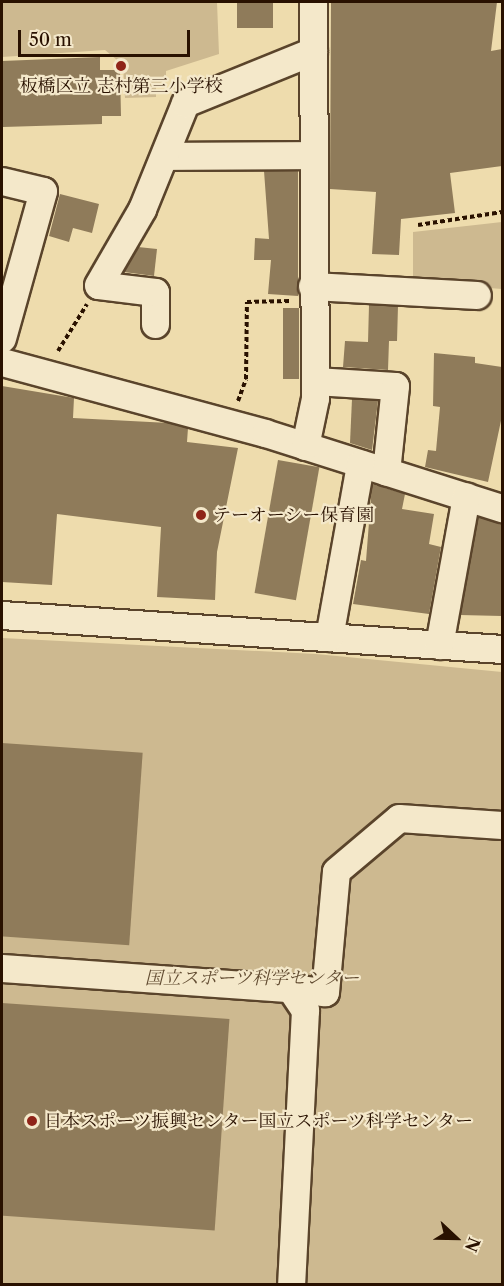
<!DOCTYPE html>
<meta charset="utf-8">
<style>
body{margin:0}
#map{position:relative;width:504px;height:1286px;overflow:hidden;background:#eedcad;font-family:"Libre Caslon Text","Noto Serif JP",serif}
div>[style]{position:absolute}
.green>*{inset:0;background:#cdb990}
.building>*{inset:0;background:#8f7b5a;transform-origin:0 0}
.path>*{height:4px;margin-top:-2px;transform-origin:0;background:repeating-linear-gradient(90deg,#291100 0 4.5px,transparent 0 7.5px)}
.roads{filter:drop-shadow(2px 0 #5a442b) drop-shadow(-2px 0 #5a442b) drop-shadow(0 2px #5a442b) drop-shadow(0 -2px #5a442b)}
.minor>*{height:27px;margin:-13.5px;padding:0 13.5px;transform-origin:13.5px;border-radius:13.5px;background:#f4e8ca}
.dots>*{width:16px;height:16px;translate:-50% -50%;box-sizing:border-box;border:3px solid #f4e8ca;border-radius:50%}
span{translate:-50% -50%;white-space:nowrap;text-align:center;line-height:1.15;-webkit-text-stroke:4.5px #f4e8ca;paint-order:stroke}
.poi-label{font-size:18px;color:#291100}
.left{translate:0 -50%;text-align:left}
.park-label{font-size:18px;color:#624c32;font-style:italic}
.frame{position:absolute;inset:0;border:3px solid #291100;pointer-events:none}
.north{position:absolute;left:426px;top:1208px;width:60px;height:60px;-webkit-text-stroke:4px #f4e8ca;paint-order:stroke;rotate:112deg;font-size:16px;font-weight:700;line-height:24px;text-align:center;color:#291100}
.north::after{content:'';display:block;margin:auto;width:21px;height:27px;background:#291100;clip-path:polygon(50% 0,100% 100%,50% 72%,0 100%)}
.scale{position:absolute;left:18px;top:30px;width:172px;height:27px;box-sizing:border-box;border:3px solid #291100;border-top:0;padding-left:8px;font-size:18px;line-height:21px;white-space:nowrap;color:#291100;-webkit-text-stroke:4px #f4e8ca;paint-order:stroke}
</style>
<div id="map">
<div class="green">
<i style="clip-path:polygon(2px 2px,217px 2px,219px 54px,166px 71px,166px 80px,156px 85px,156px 97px,125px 98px,123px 65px,105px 50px,2px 57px)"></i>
<i style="clip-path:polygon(502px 222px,502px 289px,413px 282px,413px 232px)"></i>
<i style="clip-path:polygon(2px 638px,316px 654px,502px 672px,502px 1284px,2px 1284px)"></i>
</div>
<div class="building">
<i style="left:237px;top:2px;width:36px;height:26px"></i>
<i style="clip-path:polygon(331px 2px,497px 2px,491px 51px,502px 49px,502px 166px,450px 173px,455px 213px,401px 219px,399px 255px,372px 254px,376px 192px,330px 189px)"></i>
<i style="clip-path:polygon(100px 57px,100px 70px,120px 70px,121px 116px,102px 116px,102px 124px,3px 127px,2px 61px)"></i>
<i style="clip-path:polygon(264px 171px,298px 171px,298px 296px,268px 294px,271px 260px,254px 260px,255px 238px,269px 239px)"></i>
<i style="clip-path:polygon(60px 194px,99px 204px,92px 233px,73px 228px,69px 242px,49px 236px)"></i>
<i style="clip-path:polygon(138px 247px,157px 249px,154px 276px,124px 272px)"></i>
<i style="clip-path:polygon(369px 305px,398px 306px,397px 341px,389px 341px,388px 370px,343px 367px,345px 341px,368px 342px)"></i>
<i style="left:299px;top:308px;width:71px;height:16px;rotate:90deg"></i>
<i style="clip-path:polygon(434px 353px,475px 357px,475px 363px,502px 367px,502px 416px,488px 482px,425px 467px,428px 450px,436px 451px,440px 407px,433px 406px)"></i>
<i style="clip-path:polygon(2px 386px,74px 398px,73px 418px,169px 423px,188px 428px,187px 442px,238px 448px,217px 552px,215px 600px,157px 597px,161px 527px,57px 514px,52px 585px,2px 582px)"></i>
<i style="clip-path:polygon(352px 399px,378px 401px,372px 450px,350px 443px)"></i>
<i style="left:278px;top:460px;width:42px;height:135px;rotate:10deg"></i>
<i style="clip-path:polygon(372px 484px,405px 494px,402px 509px,434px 514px,429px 544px,441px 547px,429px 614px,353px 604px,361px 560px,366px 561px)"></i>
<i style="clip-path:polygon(478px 517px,502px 523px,502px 616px,460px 615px)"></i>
<i style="left:2px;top:743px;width:141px;height:193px;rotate:4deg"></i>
<i style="left:2px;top:1003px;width:228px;height:212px;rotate:4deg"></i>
</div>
<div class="path">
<i style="left:418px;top:225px;width:85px;rotate:-8.8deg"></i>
<i style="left:58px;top:351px;width:55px;rotate:-58.3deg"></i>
<i style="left:238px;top:401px;width:23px;rotate:-70deg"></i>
<i style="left:246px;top:379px;width:77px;rotate:-89.3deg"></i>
<i style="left:247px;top:302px;width:43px;rotate:-1.3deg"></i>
</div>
<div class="roads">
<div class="minor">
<i style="left:165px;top:156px;width:147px;rotate:-0.4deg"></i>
<i style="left:2px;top:181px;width:42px;rotate:13.7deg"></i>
<i style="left:43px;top:191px;width:153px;rotate:105.6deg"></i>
<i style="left:312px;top:286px;width:165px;rotate:3.1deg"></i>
<i style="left:155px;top:324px;width:32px;rotate:-90deg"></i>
<i style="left:155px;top:292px;width:57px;rotate:-173deg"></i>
<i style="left:98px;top:285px;width:88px;rotate:-59.9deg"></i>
<i style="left:142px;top:209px;width:114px;rotate:-67.9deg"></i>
<i style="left:185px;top:103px;width:138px;rotate:-22.1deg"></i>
<i style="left:2px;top:362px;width:272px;rotate:15.1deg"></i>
<i style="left:265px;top:433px;width:249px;rotate:17.6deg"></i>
<i style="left:315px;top:381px;width:80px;rotate:3.6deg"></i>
<i style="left:395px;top:386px;width:86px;rotate:96deg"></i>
<i style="left:305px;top:446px;width:49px;rotate:-78.2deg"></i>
<i style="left:315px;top:398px;width:396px;rotate:-90.3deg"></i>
<i style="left:2px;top:615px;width:501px;rotate:3.89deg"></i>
<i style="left:329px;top:637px;width:176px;rotate:-79.8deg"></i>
<i style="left:439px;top:645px;width:151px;rotate:-79.7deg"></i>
<i style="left:2px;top:968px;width:289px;rotate:4deg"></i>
<i style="left:290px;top:988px;width:27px;rotate:56deg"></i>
<i style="left:305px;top:1010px;width:274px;rotate:92.9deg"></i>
<i style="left:290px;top:988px;width:35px;rotate:7deg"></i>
<i style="left:325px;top:992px;width:121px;rotate:-84.8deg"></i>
<i style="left:336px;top:871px;width:82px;rotate:-40.1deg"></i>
<i style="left:399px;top:818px;width:103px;rotate:3.9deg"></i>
</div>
</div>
<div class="dots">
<i style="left:121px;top:66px;background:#8f2418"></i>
<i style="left:201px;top:515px;background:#8f2418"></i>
<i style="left:32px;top:1121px;background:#8f2418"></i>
</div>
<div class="poi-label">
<span style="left:121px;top:86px">板橋区立 志村第三小学校</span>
<span class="left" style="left:213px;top:515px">テーオーシー保育園</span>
<span class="left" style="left:44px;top:1121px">日本スポーツ振興センター国立スポーツ科学センター</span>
</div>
<div class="park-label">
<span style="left:252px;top:978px">国立スポーツ科学センター</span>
</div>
<div class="frame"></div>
<div class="north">N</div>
<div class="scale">50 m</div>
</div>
